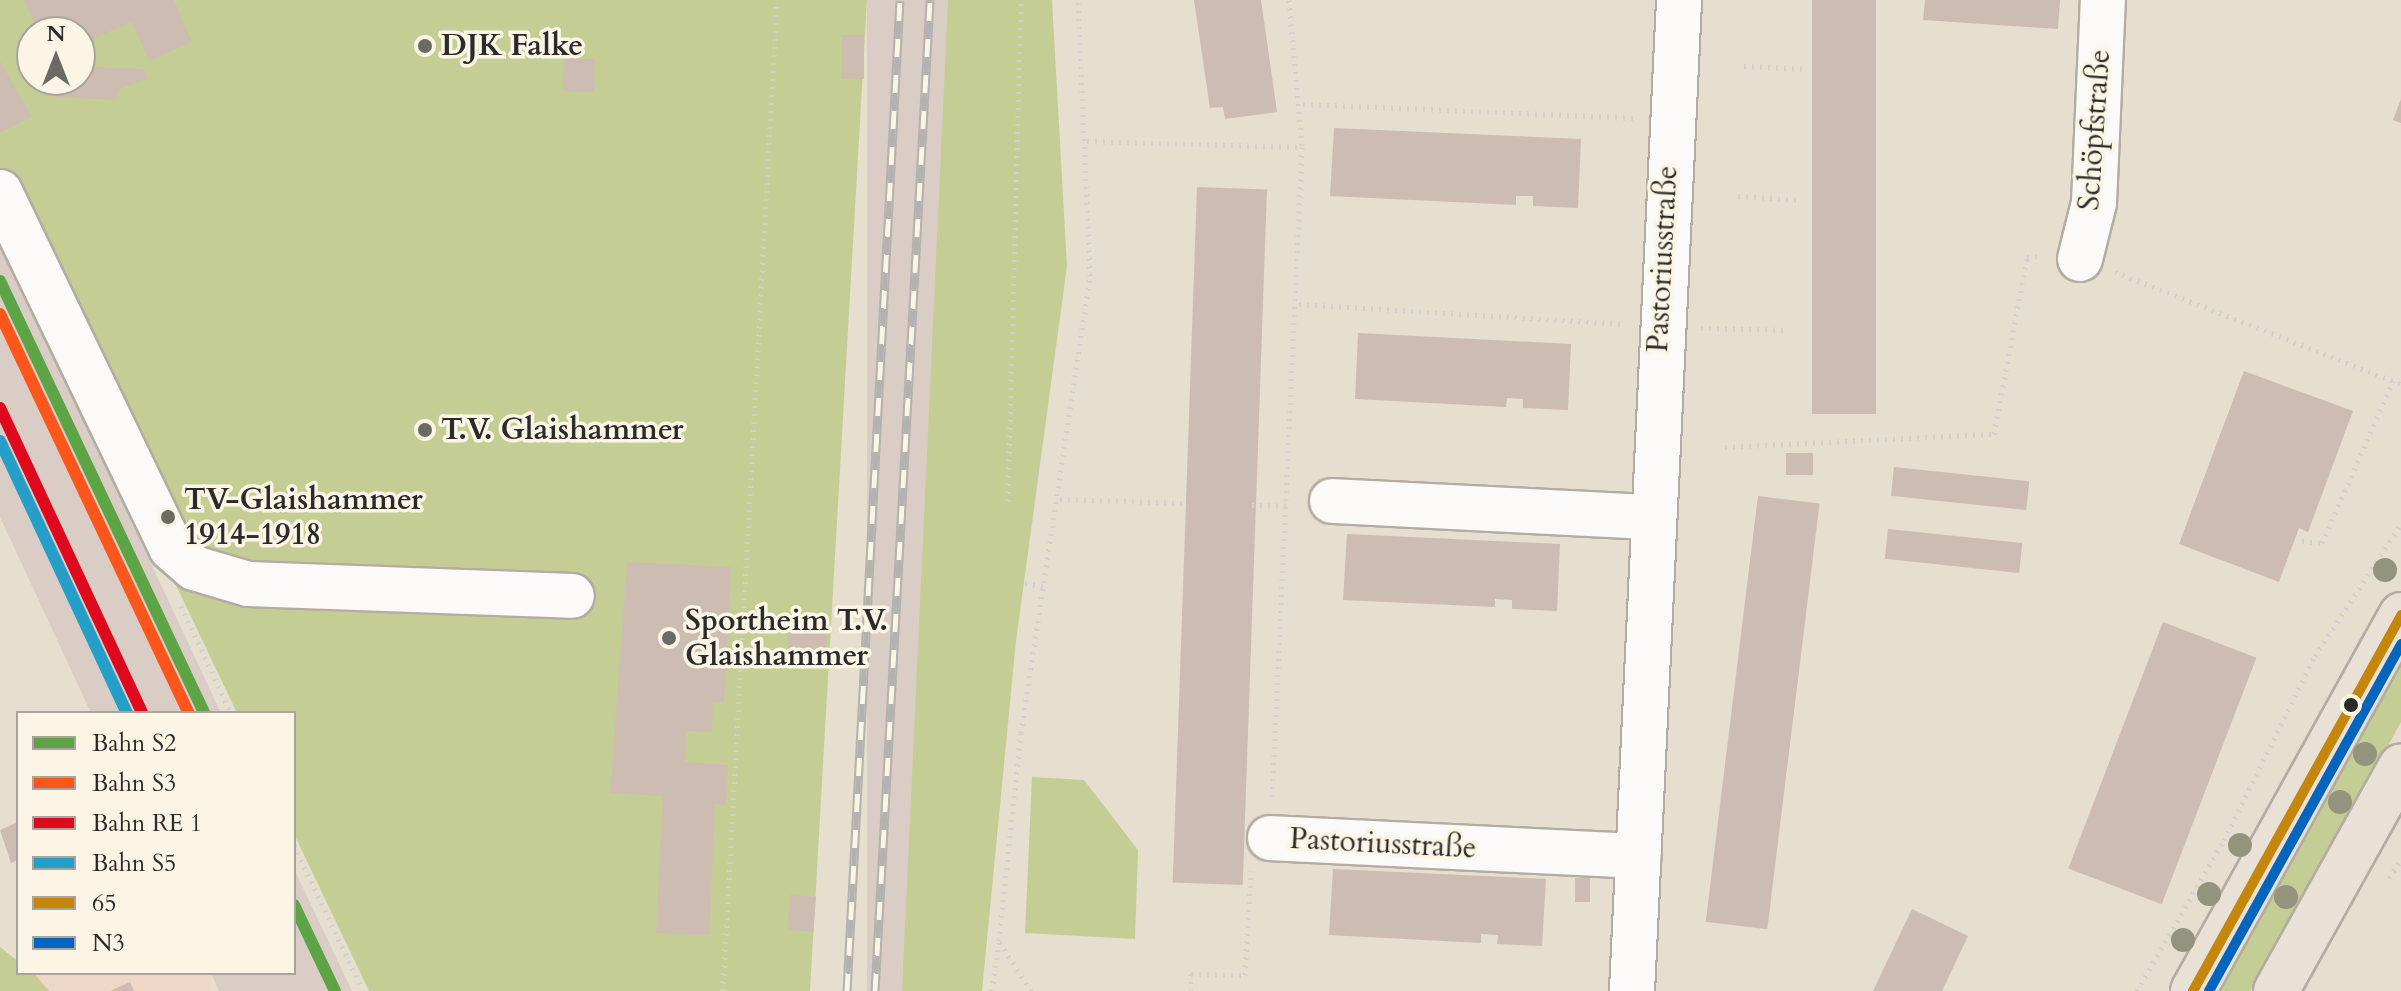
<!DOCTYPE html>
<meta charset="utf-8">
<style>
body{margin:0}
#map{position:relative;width:2401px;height:991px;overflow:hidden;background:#e6dece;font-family:Cardo,serif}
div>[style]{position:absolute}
.built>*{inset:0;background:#efd7c8;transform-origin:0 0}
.industrial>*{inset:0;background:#dacdc5;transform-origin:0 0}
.green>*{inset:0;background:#c4ce94}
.building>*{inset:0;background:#cdbcb1;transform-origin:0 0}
.path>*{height:5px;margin-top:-2.5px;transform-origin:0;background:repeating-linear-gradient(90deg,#d2d0cc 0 2px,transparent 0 8px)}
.roads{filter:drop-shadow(2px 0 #b2aca2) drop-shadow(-2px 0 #b2aca2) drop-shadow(0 2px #b2aca2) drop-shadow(0 -2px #b2aca2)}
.minor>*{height:44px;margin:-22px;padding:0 22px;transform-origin:22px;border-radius:22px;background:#fbfaf8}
.major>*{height:44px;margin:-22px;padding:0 22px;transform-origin:22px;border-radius:22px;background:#eae1d6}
.rail>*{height:9px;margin-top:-4.5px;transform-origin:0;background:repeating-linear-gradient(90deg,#fcf5e5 0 18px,#b3b2af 0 36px);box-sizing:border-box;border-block:2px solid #b3b2af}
.bus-1>*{height:10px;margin:-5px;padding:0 5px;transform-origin:5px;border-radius:5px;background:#c4870b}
.bus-2>*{height:10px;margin:-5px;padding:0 5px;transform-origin:5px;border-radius:5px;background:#0065bd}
.rail-1>*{height:12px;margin:-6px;padding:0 6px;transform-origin:6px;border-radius:6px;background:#5ca444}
.rail-2>*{height:12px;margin:-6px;padding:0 6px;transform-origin:6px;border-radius:6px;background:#ff561d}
.rail-3>*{height:12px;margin:-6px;padding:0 6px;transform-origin:6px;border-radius:6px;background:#df091d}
.rail-4>*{height:12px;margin:-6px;padding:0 6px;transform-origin:6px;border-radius:6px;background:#259ec8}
.trees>*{width:24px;height:24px;margin:-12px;border-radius:50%;background:#94947e}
.dots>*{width:22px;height:22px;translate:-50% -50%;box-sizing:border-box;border:4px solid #fcf5e5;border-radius:50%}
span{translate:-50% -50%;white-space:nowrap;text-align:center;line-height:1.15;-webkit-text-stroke:7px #fcf5e5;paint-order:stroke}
.poi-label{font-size:30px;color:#2b2b2b;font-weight:700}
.left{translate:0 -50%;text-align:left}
.street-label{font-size:30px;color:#2b2b2b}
.legend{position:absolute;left:16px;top:711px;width:280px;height:264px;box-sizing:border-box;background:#fcf5e5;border:2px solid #a8a49b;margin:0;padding:10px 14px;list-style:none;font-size:24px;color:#2b2b2b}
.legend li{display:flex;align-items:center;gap:16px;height:40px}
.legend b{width:40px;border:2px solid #a8a49b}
.north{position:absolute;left:16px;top:16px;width:80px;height:80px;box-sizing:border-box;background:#fcf5e5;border:2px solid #a8a49b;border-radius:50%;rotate:0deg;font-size:22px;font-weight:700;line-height:32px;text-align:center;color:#2b2b2b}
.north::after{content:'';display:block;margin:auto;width:28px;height:36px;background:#6c6a64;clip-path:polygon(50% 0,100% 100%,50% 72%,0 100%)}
</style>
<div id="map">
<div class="built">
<i style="left:34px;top:973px;width:177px;height:23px"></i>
</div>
<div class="industrial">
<i style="left:867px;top:0;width:81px;height:993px"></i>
<i style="clip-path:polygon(0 241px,221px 713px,91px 713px,0 517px)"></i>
<i style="clip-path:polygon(294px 869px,352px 991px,219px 991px,211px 973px,294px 973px)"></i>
</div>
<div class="green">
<i style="clip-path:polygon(evenodd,0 0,867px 0,810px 991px,369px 991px,294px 834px,294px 713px,237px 713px,0 216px,0 0,32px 32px,80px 32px,80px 80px,32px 80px,32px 32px)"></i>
<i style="clip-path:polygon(948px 0,1052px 0,1067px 266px,1016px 641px,982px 991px,902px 991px)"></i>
<i style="clip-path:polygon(2401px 654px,2401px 722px,2364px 790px,2250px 991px,2215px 991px)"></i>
<i style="clip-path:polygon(1032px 777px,1084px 780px,1138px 850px,1135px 939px,1025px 933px)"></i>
<i style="clip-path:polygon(0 947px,18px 961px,18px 973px,34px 973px,49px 991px,0 991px)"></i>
</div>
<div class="building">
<i style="clip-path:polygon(24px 0,174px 0,192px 42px,149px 61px,132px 22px,80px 44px,80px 32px,38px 32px)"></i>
<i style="clip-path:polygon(1194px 0,1261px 0,1277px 112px,1225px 119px,1223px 107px,1210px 108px)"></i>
<i style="left:1812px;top:0;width:64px;height:414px"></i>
<i style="clip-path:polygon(1925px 0,2060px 0,2058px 29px,1923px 20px)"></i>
<i style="left:842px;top:35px;width:22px;height:44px"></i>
<i style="left:564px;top:58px;width:31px;height:33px;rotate:2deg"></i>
<i style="clip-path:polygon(0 61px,32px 117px,0 133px)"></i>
<i style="clip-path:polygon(80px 66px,144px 69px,148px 79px,120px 89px,114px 100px,55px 97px,56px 80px,80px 80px)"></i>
<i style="clip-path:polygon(2401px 99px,2401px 123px,2393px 120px)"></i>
<i style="clip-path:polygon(1334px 128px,1581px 139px,1578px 208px,1533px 206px,1533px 196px,1516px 196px,1516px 205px,1330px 196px)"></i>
<i style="left:1197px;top:187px;width:70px;height:696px;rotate:2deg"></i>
<i style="clip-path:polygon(1358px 333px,1571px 344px,1568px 410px,1523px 408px,1523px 399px,1507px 398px,1506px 407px,1355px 399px)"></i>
<i style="clip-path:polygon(2244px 371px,2353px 411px,2308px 532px,2299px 528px,2279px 582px,2179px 544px)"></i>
<i style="left:1786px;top:453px;width:27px;height:22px"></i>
<i style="left:1894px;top:467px;width:136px;height:29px;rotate:6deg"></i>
<i style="left:1758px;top:496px;width:62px;height:429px;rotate:7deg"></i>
<i style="left:1888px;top:529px;width:135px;height:30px;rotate:6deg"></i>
<i style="clip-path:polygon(1347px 534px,1560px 544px,1557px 611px,1512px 609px,1512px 600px,1495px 599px,1495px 607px,1343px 600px)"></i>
<i style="clip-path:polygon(627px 562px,731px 567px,724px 703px,713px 702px,712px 732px,686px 731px,685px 762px,728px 765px,726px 805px,715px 804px,709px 935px,656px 933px,663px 796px,610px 793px)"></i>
<i style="left:2163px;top:622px;width:100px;height:264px;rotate:21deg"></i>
<i style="left:789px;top:630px;width:39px;height:19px;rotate:6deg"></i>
<i style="clip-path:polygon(18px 822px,18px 860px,11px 863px,0 830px)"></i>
<i style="clip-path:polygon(1333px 869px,1546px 879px,1542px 946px,1497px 944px,1498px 935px,1481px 934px,1481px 943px,1329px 935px)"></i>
<i style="left:1575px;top:878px;width:15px;height:24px"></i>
<i style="left:790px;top:895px;width:26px;height:35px;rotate:4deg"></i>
<i style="clip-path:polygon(1912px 909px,1968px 936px,1942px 991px,1873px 991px)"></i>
<i style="clip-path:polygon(130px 982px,134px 991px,110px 991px)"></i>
</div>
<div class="path">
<i style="left:1289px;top:0;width:148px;rotate:84.9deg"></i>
<i style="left:1744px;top:66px;width:63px;rotate:2.7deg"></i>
<i style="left:1303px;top:104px;width:332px;rotate:2.4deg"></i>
<i style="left:1087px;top:141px;width:215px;rotate:1.6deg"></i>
<i style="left:1302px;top:147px;width:653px;rotate:92.63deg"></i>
<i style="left:1738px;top:196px;width:60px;rotate:3.8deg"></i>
<i style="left:2115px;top:272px;width:307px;rotate:21.4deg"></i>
<i style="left:1299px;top:304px;width:326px;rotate:3.5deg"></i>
<i style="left:1701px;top:328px;width:87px;rotate:1.3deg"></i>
<i style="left:1725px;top:447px;width:269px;rotate:-2.8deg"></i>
<i style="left:1994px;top:434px;width:180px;rotate:-79.4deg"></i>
<i style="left:2027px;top:257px;width:13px;rotate:-4deg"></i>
<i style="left:1060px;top:499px;width:122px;rotate:1.9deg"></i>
<i style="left:1008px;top:501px;width:501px;rotate:-88.51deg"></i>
<i style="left:1252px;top:505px;width:39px;rotate:1deg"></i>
<i style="left:2302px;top:541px;width:20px;rotate:6deg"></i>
<i style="left:2322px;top:543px;width:177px;rotate:-66.3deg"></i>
<i style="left:1025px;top:583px;width:20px;rotate:11deg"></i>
<i style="left:181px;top:606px;width:118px;rotate:65deg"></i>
<i style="left:294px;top:845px;width:161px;rotate:64.7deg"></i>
<i style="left:2389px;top:878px;width:22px;rotate:-56deg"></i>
<i style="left:723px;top:991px;width:992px;rotate:-86.88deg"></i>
<i style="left:992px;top:991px;width:49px;rotate:-81.9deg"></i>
<i style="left:1031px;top:991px;width:59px;rotate:-122.6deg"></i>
<i style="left:999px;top:941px;width:209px;rotate:-84deg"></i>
<i style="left:1021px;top:733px;width:462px;rotate:-81.4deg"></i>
<i style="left:1090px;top:276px;width:276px;rotate:-92.5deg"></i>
<i style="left:1191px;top:991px;width:17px;rotate:-90deg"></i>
<i style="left:1191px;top:974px;width:54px;rotate:1.1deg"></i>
<i style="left:1245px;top:975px;width:104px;rotate:-86.7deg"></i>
<i style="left:2137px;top:991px;width:174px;rotate:-60.1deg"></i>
<i style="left:2224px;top:840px;width:205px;rotate:-63.7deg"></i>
<i style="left:2315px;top:656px;width:158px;rotate:-56.9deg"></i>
</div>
<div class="roads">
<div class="minor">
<i style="left:0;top:192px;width:395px;rotate:64.3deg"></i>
<i style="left:171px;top:548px;width:30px;rotate:41deg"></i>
<i style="left:194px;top:568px;width:56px;rotate:16.5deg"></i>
<i style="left:248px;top:584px;width:324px;rotate:2.1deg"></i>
<i style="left:2080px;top:259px;width:58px;rotate:-76deg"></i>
<i style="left:2094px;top:203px;width:203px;rotate:-87.5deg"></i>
<i style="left:1332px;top:501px;width:319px;rotate:2.9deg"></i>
<i style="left:1270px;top:838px;width:369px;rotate:2.8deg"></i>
<i style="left:1632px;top:991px;width:992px;rotate:-87.28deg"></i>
</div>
<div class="major">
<i style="left:2193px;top:991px;width:430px;rotate:-61deg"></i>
<i style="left:2276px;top:991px;width:257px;rotate:-60.9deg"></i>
</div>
</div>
<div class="rail">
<i style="left:847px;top:991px;width:992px;rotate:-86.94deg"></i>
<i style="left:875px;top:991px;width:993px;rotate:-86.82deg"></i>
</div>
<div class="bus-1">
<i style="left:2193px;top:991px;width:430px;rotate:-61deg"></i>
</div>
<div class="bus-2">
<i style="left:2209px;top:991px;width:397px;rotate:-61deg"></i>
</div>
<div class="rail-1">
<i style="left:0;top:281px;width:478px;rotate:64.7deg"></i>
<i style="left:294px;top:905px;width:95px;rotate:64.5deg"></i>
</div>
<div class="rail-2">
<i style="left:0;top:314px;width:441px;rotate:64.7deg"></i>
</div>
<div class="rail-3">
<i style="left:0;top:408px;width:336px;rotate:65deg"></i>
</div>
<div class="rail-4">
<i style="left:0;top:441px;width:300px;rotate:65deg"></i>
</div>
<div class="trees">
<i style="left:2385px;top:570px"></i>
<i style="left:2365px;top:754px"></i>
<i style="left:2340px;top:802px"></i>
<i style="left:2240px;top:845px"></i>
<i style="left:2209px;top:894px"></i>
<i style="left:2286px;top:897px"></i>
<i style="left:2183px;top:940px"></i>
</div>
<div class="dots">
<i style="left:425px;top:46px;background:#6c6a64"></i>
<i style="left:425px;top:430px;background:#6c6a64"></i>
<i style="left:168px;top:517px;background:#6c6a64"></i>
<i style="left:669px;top:638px;background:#6c6a64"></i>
<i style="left:2351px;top:705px;background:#2b2b2b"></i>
</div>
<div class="poi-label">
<span class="left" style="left:441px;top:46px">DJK Falke</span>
<span class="left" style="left:441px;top:430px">T.V. Glaishammer</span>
<span class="left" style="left:184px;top:517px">TV-Glaishammer<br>1914-1918</span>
<span class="left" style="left:685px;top:638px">Sportheim T.V.<br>Glaishammer</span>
</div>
<div class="street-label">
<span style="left:2095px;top:130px;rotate:-86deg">Schöpfstraße</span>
<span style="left:1663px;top:259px;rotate:-87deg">Pastoriusstraße</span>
<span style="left:1383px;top:844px;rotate:3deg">Pastoriusstraße</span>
</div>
<ul class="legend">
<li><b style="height:10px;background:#5ca444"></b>Bahn S2</li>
<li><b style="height:10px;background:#ff561d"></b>Bahn S3</li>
<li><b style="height:10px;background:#df091d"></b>Bahn RE 1</li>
<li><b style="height:10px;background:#259ec8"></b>Bahn S5</li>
<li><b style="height:10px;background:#c4870b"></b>65</li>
<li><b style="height:10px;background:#0065bd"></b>N3</li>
</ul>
<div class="north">N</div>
</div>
